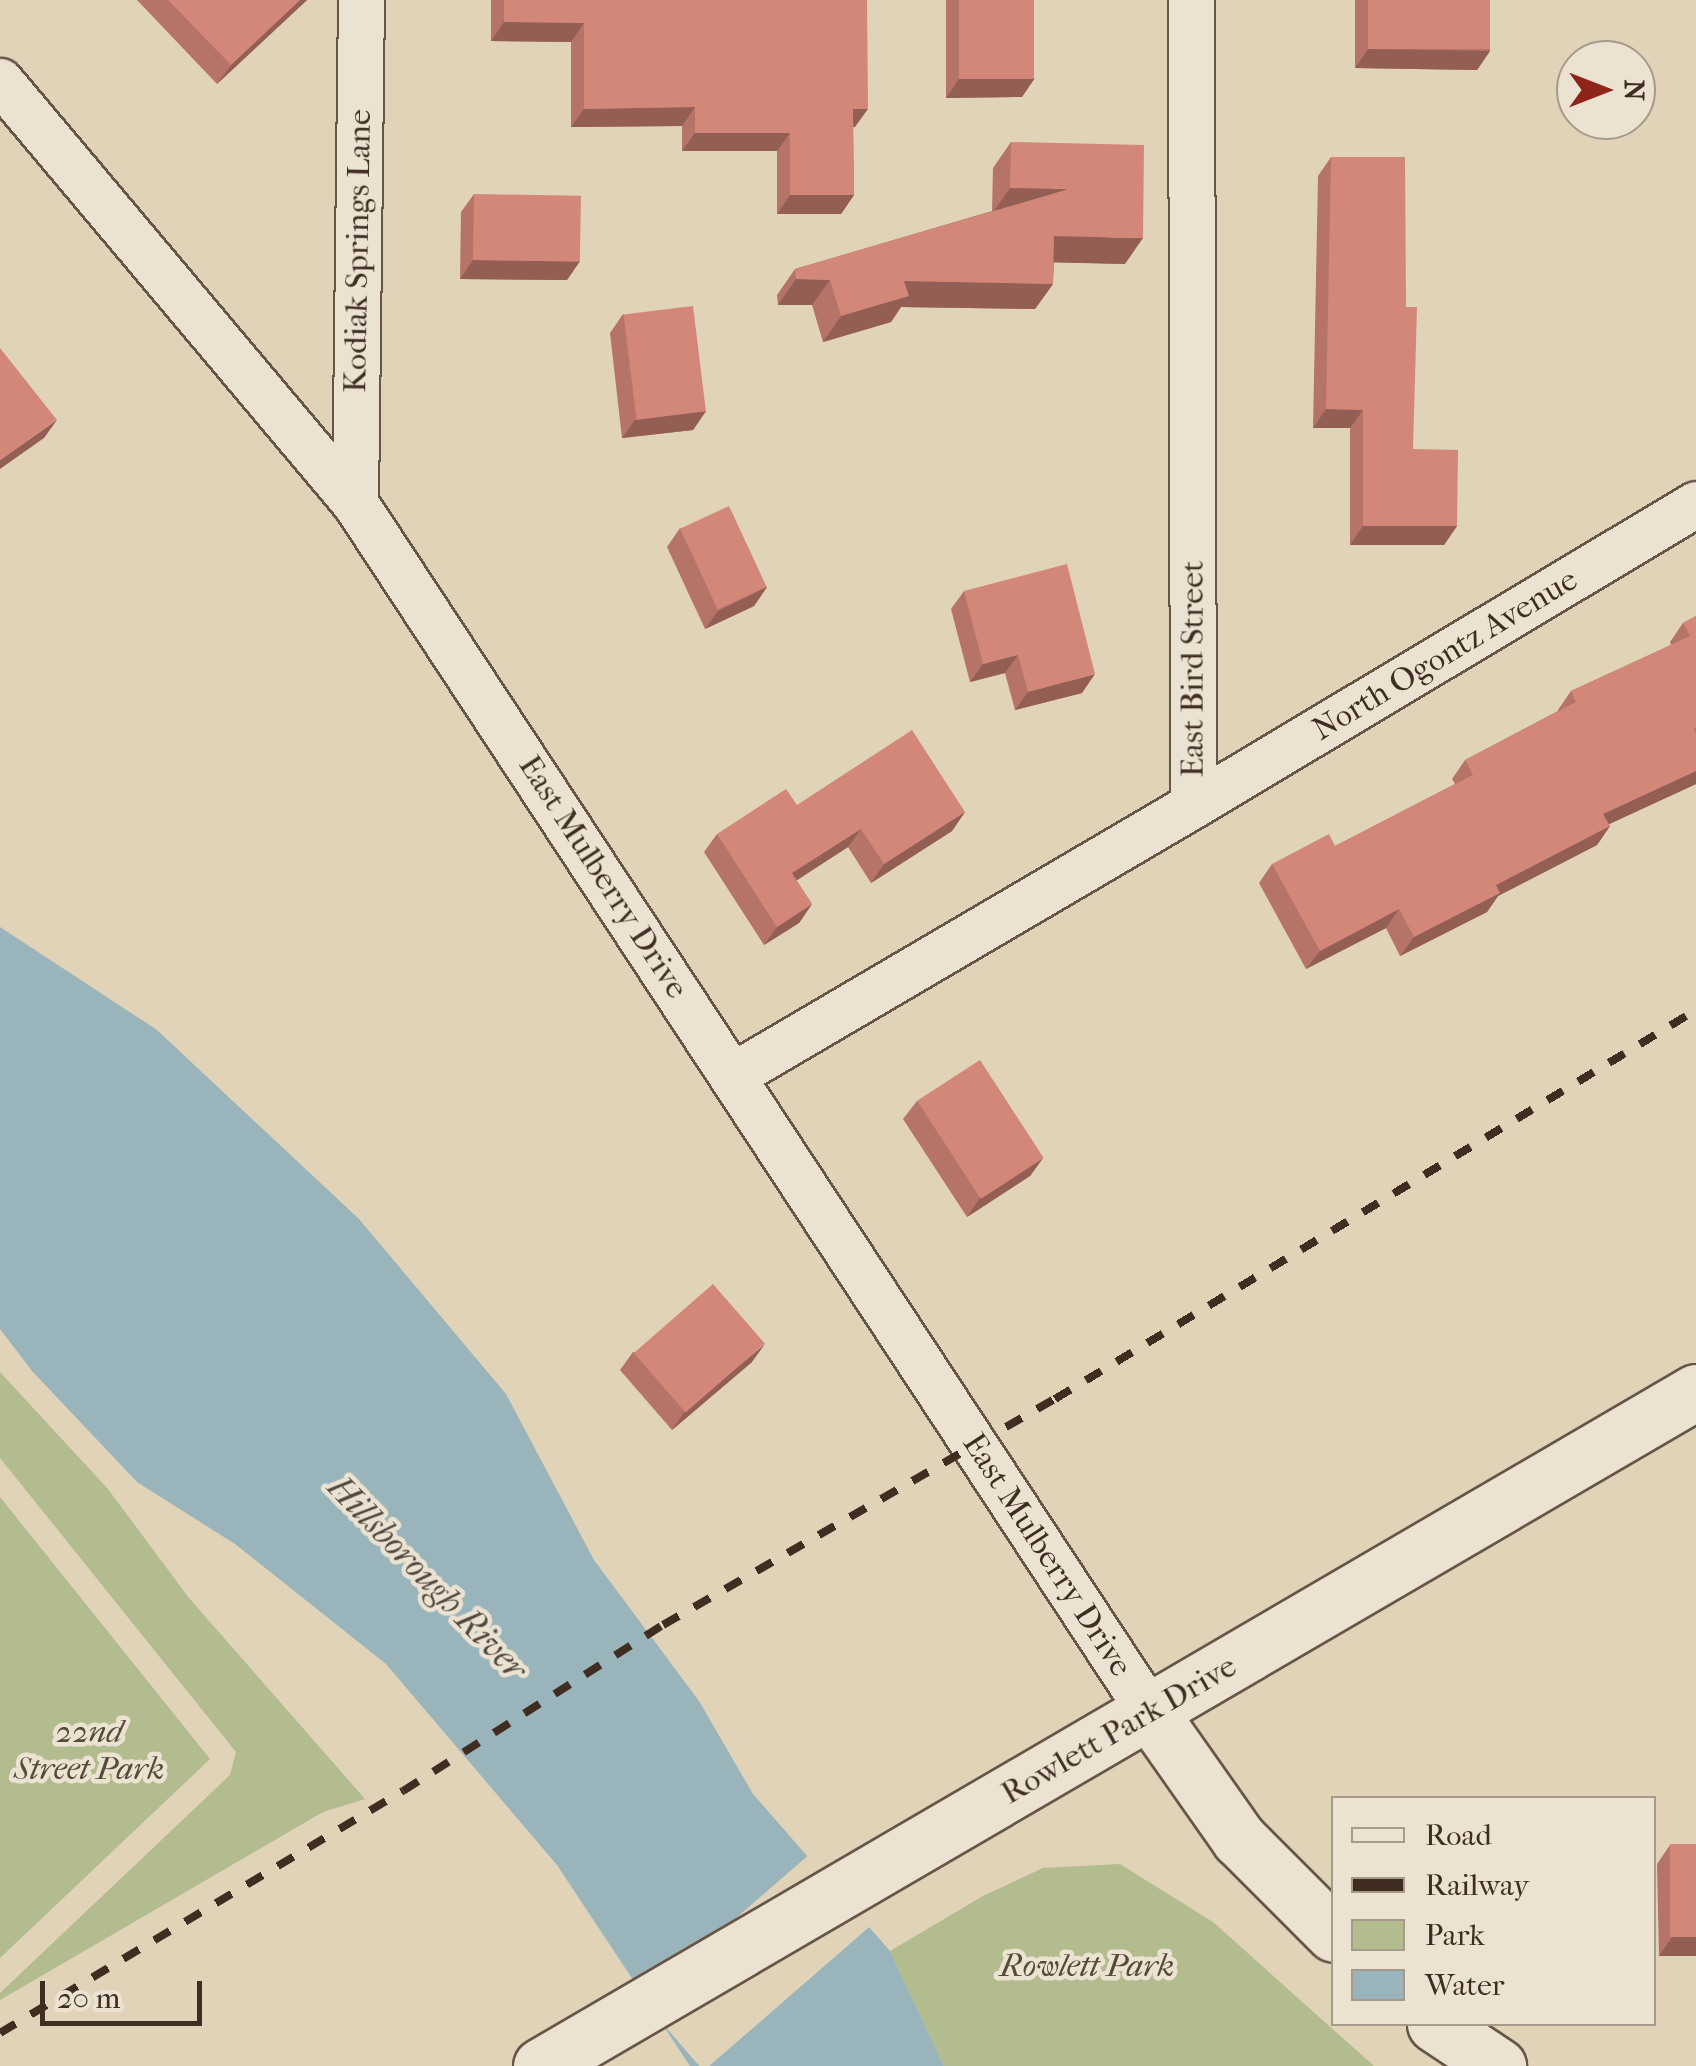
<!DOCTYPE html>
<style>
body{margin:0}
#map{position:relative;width:1696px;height:2066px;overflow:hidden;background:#e0d3b8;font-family:"IM FELL French Canon",serif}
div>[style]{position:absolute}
.green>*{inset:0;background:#b3bc8e}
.water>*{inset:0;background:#9ab4bb}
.pier>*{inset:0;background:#e0d3b8;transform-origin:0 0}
.roads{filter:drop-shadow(2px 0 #675648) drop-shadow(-2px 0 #675648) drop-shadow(0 2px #675648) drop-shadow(0 -2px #675648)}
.street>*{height:45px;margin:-22.5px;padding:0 22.5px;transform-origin:22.5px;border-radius:22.5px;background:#ebe2d1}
.secondary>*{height:55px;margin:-27.5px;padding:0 27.5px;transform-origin:27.5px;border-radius:27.5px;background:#ebe2d1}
.rail>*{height:8px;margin-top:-4px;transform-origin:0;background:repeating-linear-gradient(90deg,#3f2d22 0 18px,transparent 0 36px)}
.wall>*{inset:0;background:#b57467}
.shaded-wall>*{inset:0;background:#935e54}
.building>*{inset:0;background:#d28778;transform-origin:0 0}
span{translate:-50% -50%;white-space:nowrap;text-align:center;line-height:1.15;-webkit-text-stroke:9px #ebe2d1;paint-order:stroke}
.street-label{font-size:32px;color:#3f2d22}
.park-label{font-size:32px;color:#564a38;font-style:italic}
.water-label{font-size:35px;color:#514841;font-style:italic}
.legend{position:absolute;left:1331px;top:1796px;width:325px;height:230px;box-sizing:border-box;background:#ebe2d1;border:2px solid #a69a8b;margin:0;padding:12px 18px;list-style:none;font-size:30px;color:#3f2d22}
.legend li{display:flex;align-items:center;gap:20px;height:50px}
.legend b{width:50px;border:2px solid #a69a8b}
.north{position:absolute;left:1556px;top:40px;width:100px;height:100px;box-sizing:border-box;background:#ebe2d1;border:2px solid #a69a8b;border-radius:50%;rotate:90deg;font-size:28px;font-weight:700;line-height:40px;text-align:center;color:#3f2d22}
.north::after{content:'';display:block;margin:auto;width:35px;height:45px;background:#8f2418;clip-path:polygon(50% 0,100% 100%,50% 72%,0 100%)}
.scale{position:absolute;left:40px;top:1981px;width:162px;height:45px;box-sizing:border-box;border:5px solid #3f2d22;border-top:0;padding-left:12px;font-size:30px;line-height:35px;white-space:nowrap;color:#3f2d22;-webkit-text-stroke:8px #ebe2d1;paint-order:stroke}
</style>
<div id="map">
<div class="green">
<i style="clip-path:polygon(0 1372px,108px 1489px,189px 1598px,365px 1799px,323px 1812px,0 2000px,0 1993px,230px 1775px,236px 1752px,0 1458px)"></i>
<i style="clip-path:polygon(0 1497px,210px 1759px,0 1958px)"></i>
<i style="clip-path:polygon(1120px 1864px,1213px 1922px,1374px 2066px,944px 2066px,890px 1951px,983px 1896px,1043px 1868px)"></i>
</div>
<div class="water">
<i style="clip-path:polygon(0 927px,157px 1030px,359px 1219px,506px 1394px,594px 1560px,699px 1701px,753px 1794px,890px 1951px,944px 2066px,690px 2066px,557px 1865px,386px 1664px,235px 1544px,137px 1482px,32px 1371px,0 1329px)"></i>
</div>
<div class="pier">
<i style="left:811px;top:1853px;width:94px;height:224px;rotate:49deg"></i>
</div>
<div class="roads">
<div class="street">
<i style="left:0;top:81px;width:551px;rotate:49.93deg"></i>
<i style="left:355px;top:503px;width:1449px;rotate:56.68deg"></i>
<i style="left:355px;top:503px;width:503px;rotate:-89.32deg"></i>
<i style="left:1193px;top:805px;width:586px;rotate:-30.9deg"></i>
<i style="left:733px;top:1075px;width:533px;rotate:-30.41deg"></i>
<i style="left:1193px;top:805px;width:805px;rotate:-90.14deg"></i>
</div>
<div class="secondary">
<i style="left:1151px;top:1714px;width:153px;rotate:54.9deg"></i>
<i style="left:1239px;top:1839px;width:134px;rotate:45deg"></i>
<i style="left:1435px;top:2024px;width:76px;rotate:33.7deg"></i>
<i style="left:541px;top:2066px;width:1337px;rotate:-30.27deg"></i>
</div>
</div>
<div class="rail">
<i style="left:0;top:2033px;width:470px;rotate:-31deg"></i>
<i style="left:403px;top:1791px;width:308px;rotate:-32.6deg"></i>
<i style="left:663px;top:1625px;width:452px;rotate:-30deg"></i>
<i style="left:1055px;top:1399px;width:750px;rotate:-31.25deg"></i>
</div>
<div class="wall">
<i style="clip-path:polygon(137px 0,307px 0,217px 84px)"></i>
<i style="clip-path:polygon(491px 0,867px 0,855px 127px,853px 127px,854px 195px,841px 214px,777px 214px,777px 151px,682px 151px,682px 126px,571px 127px,571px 42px,491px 41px)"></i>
<i style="clip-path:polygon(946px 0,1034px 0,1022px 97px,946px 98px)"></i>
<i style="clip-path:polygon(1355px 0,1490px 0,1490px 51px,1477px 70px,1355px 68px)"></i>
<i style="clip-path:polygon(1011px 142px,1125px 264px,1054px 262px,1053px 284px,1035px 309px,901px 307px,891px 322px,823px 342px,812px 305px,778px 305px,777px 295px,795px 269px,992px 211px,993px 168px)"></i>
<i style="clip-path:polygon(1331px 157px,1406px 307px,1413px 449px,1457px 526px,1444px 545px,1350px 545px,1350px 428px,1313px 428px,1318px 176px)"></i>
<i style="clip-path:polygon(474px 194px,580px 261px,567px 280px,460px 279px,461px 212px)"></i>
<i style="clip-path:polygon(623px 314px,706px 411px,693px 430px,622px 438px,610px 333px)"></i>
<i style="clip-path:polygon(680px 528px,767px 587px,754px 606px,705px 629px,667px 547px)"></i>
<i style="clip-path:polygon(964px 591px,1082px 693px,1015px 710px,1005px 673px,970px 682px,951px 609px)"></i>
<i style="clip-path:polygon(1696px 616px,1696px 784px,1609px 824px,1610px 826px,1597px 845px,1498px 896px,1487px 912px,1400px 956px,1386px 928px,1306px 969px,1259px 883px,1272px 864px,1335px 846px,1455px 784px,1452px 779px,1465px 760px,1558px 711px,1558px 710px,1571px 691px,1671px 645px,1670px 642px,1683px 623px)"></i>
<i style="clip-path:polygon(797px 805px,965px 812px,952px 831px,871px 883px,848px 847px,796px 880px,812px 904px,799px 923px,764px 945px,704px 852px,717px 834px)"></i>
<i style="clip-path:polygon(917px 1101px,1043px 1158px,1030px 1176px,967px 1217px,903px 1119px)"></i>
<i style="clip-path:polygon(633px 1352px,752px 1362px,672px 1430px,620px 1370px)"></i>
<i style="clip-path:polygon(1670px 1845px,1696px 1956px,1659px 1956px,1657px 1864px)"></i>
</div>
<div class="shaded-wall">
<i style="clip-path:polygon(300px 0,307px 0,217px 84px,231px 65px)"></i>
<i style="clip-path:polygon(504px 22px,584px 23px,571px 42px,491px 41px)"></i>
<i style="clip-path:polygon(1368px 49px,1490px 51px,1477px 70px,1355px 68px)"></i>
<i style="clip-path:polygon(1035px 78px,1022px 97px,946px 98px,959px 79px)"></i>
<i style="clip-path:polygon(695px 107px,682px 126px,571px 127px,584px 109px)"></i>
<i style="clip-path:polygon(853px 109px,868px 109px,855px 127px,840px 128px)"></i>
<i style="clip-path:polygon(695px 133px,790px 133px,777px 151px,682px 151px)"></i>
<i style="clip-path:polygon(1010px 188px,1069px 189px,992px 214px)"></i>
<i style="clip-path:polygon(790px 195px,854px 195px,841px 214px,777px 214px)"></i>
<i style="clip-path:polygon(1054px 236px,1143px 238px,1125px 264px,1036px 262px)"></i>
<i style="clip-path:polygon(473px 260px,580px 261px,567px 280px,460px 279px)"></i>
<i style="clip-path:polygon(796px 279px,830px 280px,812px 305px,778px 305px)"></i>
<i style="clip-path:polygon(904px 281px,1053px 284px,1035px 309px,901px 307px,891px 322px,823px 342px,841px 316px)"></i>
<i style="clip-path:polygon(1326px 409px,1363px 410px,1350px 428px,1313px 428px)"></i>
<i style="clip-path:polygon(706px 411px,693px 430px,622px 438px,635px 420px)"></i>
<i style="clip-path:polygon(57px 420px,44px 438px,0 469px,0 460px)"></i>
<i style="clip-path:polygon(1363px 526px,1457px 526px,1444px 545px,1350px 545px)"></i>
<i style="clip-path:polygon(767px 587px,754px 606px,705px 629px,718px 611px)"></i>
<i style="clip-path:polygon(1018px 655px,1005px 673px,970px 682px,983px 664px)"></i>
<i style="clip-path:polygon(1095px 674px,1082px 693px,1015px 710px,1028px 692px)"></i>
<i style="clip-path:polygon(1696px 771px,1696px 784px,1590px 833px,1603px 814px)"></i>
<i style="clip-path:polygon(965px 812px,952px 831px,871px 883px,884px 864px)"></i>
<i style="clip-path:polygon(1610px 826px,1597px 845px,1498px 896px,1487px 912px,1400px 956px,1414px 937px,1496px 885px)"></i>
<i style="clip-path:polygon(861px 829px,848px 847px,779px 892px,792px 873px)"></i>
<i style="clip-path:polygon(812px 904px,799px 923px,764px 945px,777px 927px)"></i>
<i style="clip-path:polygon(1399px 909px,1386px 928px,1306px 969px,1320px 951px)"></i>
<i style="clip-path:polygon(1043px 1158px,1030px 1176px,967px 1217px,980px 1198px)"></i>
<i style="clip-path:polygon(765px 1344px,752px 1362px,672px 1430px,685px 1411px)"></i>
<i style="clip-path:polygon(1672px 1937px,1696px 1937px,1696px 1956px,1659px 1956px)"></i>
</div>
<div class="building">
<i style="clip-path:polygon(168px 0,300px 0,231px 65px)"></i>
<i style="clip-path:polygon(504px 0,867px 0,868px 109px,853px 109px,854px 195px,790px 195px,790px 133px,695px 133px,695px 107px,584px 109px,584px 23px,504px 22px)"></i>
<i style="left:959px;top:0;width:75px;height:79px"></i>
<i style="left:1368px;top:0;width:122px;height:49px"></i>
<i style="clip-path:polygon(1011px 142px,1144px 145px,1143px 238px,1054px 236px,1053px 284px,904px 281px,909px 296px,841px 316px,830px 280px,796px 279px,795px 269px,1069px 189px,1010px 188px)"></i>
<i style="clip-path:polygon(1331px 157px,1405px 157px,1406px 307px,1417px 307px,1413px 449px,1458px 450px,1457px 526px,1363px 526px,1363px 410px,1326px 409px)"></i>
<i style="left:474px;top:194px;width:107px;height:66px;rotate:1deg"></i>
<i style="left:693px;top:306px;width:106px;height:70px;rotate:83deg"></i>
<i style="clip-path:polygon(0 348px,57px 420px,0 460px)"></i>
<i style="left:729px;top:506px;width:89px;height:54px;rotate:65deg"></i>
<i style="clip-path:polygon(1067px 564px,1095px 674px,1028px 692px,1018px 655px,983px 664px,964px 591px)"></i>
<i style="clip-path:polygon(1696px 616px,1696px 727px,1694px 729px,1696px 734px,1696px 771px,1603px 814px,1610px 826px,1496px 885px,1500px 893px,1414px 937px,1399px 909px,1320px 951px,1272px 864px,1329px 834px,1335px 846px,1473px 775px,1465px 760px,1576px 702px,1571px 691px,1690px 636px,1683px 623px)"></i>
<i style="clip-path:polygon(912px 730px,965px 812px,884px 864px,861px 829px,792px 873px,812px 904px,777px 927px,717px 834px,786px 789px,797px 805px)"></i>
<i style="left:980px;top:1060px;width:117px;height:75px;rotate:57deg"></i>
<i style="left:713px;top:1284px;width:79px;height:105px;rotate:49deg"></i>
<i style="left:1696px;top:1844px;width:93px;height:26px;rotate:90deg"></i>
</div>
<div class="street-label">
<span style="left:358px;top:251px;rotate:-89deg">Kodiak Springs Lane</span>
<span style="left:1445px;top:655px;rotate:-31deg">North Ogontz Avenue</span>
<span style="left:1193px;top:669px;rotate:-90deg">East Bird Street</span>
<span style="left:603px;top:877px;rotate:57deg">East Mulberry Drive</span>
<span style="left:1047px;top:1555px;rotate:57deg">East Mulberry Drive</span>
<span style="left:1119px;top:1730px;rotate:-30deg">Rowlett Park Drive</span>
</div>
<div class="park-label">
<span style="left:89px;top:1751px">22nd<br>Street Park</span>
<span style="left:1087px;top:1966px">Rowlett Park</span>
</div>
<div class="water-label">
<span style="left:427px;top:1578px;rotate:46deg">Hillsborough River</span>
</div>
<ul class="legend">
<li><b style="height:12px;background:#ebe2d1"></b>Road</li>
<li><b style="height:12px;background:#3f2d22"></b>Railway</li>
<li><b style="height:28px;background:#b3bc8e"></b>Park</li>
<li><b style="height:28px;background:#9ab4bb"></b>Water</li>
</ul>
<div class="north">N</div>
<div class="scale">20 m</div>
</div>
